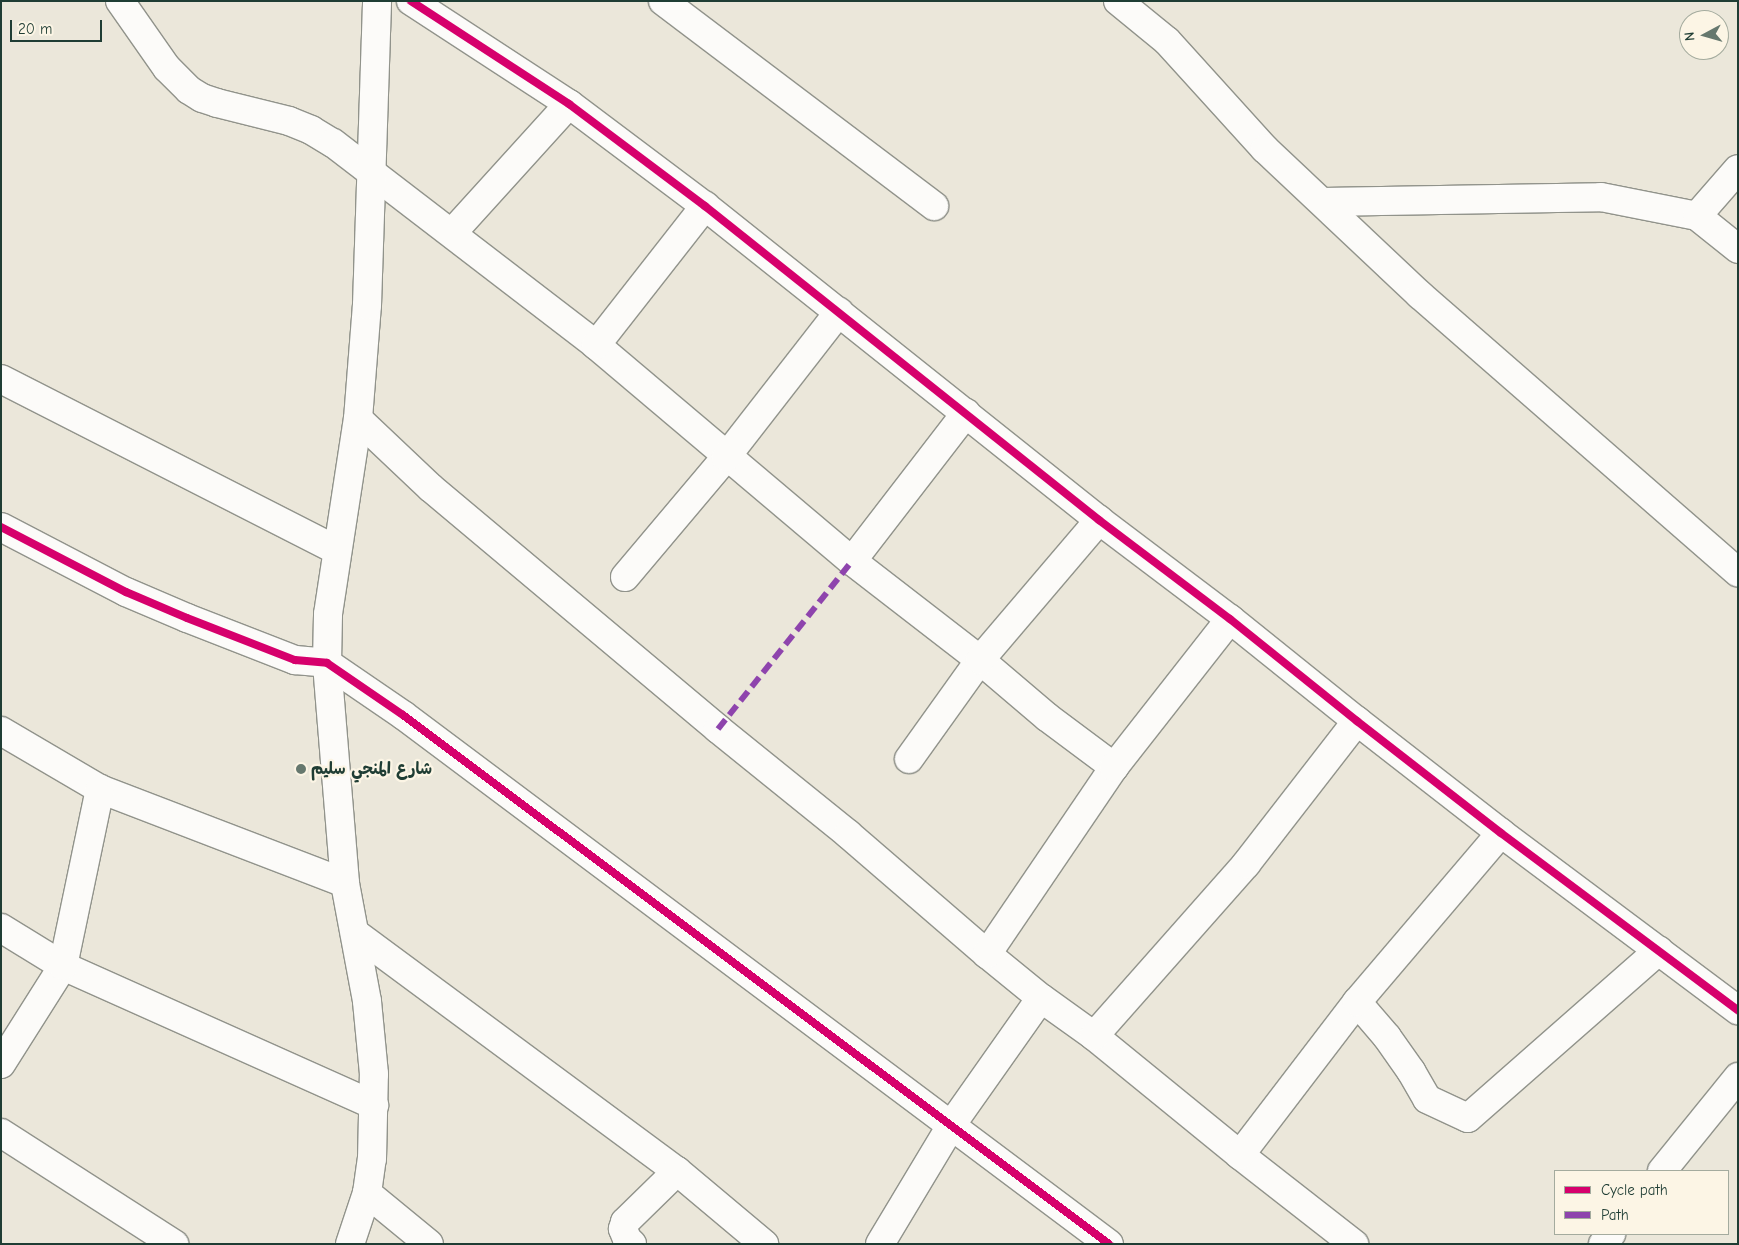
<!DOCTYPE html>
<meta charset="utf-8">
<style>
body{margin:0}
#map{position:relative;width:1739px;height:1245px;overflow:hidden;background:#ebe7da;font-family:"Comic Neue","Playpen Sans Arabic",sans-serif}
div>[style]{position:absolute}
.roads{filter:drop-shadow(1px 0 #91938b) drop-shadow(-1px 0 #91938b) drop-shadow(0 1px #91938b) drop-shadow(0 -1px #91938b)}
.minor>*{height:28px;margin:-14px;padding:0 14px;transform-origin:14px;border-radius:14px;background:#fcfbf9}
.quiet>*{height:6px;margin-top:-3px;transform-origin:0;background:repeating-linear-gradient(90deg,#8e44ad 0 12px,transparent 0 18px)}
.cycleway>*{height:8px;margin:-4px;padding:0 4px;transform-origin:4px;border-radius:4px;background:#d6006c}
.dots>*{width:14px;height:14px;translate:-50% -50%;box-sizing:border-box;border:2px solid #fcf5e5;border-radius:50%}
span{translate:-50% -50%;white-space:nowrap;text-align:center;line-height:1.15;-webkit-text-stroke:4.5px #fcf5e5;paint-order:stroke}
.poi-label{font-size:16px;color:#1f3d34;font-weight:700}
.left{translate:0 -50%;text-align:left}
.frame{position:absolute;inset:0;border:2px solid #1f3d34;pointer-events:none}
.legend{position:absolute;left:1554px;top:1170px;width:175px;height:65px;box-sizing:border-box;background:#fcf5e5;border:1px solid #a4ab9e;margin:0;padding:6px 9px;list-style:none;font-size:15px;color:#1f3d34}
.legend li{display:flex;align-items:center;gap:10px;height:25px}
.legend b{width:25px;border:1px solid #a4ab9e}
.north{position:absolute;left:1679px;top:10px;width:50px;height:50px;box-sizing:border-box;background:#fcf5e5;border:1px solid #a4ab9e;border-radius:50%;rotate:264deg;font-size:14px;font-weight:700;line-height:20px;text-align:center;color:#1f3d34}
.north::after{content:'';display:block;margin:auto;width:18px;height:22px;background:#66786e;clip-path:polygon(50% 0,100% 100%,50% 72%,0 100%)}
.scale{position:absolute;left:10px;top:20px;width:92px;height:22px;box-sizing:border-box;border:2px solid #1f3d34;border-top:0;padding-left:6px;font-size:15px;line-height:18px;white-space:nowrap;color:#1f3d34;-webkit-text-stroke:4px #fcf5e5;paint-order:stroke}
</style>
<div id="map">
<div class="roads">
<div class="minor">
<i style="left:120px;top:1px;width:82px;rotate:55deg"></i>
<i style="left:167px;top:68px;width:31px;rotate:45deg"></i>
<i style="left:189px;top:90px;width:15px;rotate:32deg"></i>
<i style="left:202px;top:98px;width:16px;rotate:18deg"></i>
<i style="left:217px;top:103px;width:74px;rotate:14deg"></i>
<i style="left:289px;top:121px;width:24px;rotate:22deg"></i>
<i style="left:311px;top:130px;width:26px;rotate:31deg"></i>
<i style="left:333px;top:143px;width:332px;rotate:37.5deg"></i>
<i style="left:596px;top:345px;width:335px;rotate:40.2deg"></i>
<i style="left:852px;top:561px;width:162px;rotate:37.7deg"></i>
<i style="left:980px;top:660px;width:88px;rotate:40.4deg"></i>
<i style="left:1047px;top:717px;width:84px;rotate:36.7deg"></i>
<i style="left:411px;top:1px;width:189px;rotate:33.1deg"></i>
<i style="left:569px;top:104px;width:170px;rotate:36.9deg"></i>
<i style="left:705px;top:206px;width:504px;rotate:38.55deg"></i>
<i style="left:1099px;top:520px;width:164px;rotate:37.1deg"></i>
<i style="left:1230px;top:619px;width:163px;rotate:38.8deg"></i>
<i style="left:1357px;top:721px;width:182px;rotate:37.9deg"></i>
<i style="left:1501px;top:833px;width:296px;rotate:36.8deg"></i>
<i style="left:663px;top:1px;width:340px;rotate:37.1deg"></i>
<i style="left:1118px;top:1px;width:63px;rotate:39.2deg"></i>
<i style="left:1167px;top:41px;width:146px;rotate:47.8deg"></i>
<i style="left:1265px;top:149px;width:213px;rotate:43.3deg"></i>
<i style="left:1420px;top:295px;width:422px;rotate:41.1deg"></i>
<i style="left:1323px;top:202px;width:278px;rotate:-1deg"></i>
<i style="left:1601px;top:197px;width:98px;rotate:11.2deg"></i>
<i style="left:1697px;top:216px;width:53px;rotate:38.8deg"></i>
<i style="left:1697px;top:216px;width:62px;rotate:-48.9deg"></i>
<i style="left:452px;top:233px;width:174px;rotate:-47.8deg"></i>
<i style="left:596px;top:345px;width:177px;rotate:-51.9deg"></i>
<i style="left:1px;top:379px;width:377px;rotate:27deg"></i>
<i style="left:358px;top:419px;width:100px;rotate:43.4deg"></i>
<i style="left:431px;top:488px;width:375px;rotate:40deg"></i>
<i style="left:718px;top:729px;width:167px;rotate:38.9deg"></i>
<i style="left:848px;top:834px;width:184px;rotate:40.8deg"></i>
<i style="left:987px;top:954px;width:70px;rotate:39.2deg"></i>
<i style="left:1041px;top:998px;width:65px;rotate:35.6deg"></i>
<i style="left:1094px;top:1036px;width:188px;rotate:39.2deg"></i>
<i style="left:1240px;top:1155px;width:145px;rotate:38deg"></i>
<i style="left:1px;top:527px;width:141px;rotate:27.5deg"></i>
<i style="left:126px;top:592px;width:66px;rotate:23.1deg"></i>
<i style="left:187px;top:618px;width:116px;rotate:21.3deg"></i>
<i style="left:295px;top:660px;width:32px;rotate:5deg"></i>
<i style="left:327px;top:663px;width:92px;rotate:34.4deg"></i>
<i style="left:403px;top:715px;width:882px;rotate:36.84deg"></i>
<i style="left:852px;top:561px;width:187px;rotate:-52.4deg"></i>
<i style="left:625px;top:577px;width:157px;rotate:-49.9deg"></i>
<i style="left:726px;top:457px;width:184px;rotate:-52.1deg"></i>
<i style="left:1px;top:731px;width:115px;rotate:30.4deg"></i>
<i style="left:100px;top:789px;width:262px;rotate:21deg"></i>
<i style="left:909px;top:759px;width:122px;rotate:-54.4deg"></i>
<i style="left:980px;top:660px;width:184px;rotate:-49.6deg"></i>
<i style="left:1px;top:928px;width:73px;rotate:31.5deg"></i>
<i style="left:63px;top:966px;width:341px;rotate:24.1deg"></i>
<i style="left:355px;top:933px;width:400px;rotate:36.5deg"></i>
<i style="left:677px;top:1171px;width:114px;rotate:40deg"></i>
<i style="left:987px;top:954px;width:226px;rotate:-55.8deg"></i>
<i style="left:1114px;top:767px;width:188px;rotate:-51.9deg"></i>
<i style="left:1357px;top:1002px;width:46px;rotate:49.4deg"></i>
<i style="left:1387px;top:1037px;width:42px;rotate:54.8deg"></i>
<i style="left:1411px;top:1071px;width:32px;rotate:60deg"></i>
<i style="left:1427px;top:1099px;width:45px;rotate:24.9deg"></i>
<i style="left:1468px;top:1118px;width:254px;rotate:-41.3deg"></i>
<i style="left:1094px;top:1036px;width:230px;rotate:-48.5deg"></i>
<i style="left:1246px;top:864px;width:181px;rotate:-52.2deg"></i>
<i style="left:1px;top:1064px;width:116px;rotate:-57.7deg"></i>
<i style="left:63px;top:966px;width:181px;rotate:-78.2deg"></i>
<i style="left:1px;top:1133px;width:206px;rotate:32.7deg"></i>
<i style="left:1240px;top:1155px;width:193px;rotate:-52.6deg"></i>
<i style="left:1357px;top:1002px;width:222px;rotate:-49.6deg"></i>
<i style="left:1662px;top:1171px;width:121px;rotate:-51deg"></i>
<i style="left:367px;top:1193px;width:80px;rotate:39.4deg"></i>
<i style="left:350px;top:1244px;width:54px;rotate:-71.6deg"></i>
<i style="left:367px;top:1193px;width:34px;rotate:-82deg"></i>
<i style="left:372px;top:1159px;width:85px;rotate:-88.7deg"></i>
<i style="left:374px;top:1074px;width:73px;rotate:-95.5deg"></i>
<i style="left:367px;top:1001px;width:120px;rotate:-100.6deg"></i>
<i style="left:345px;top:883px;width:221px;rotate:-94.7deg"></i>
<i style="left:327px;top:663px;width:49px;rotate:-88.8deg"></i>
<i style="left:328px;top:614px;width:197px;rotate:-81.3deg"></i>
<i style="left:358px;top:419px;width:114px;rotate:-85.5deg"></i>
<i style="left:367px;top:305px;width:304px;rotate:-88.1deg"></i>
<i style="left:632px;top:1244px;width:7px;rotate:-135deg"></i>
<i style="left:627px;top:1239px;width:11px;rotate:-112deg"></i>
<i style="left:623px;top:1229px;width:7px;rotate:-74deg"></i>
<i style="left:625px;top:1222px;width:73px;rotate:-44.4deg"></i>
<i style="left:880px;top:1244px;width:140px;rotate:-59deg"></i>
<i style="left:952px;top:1124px;width:154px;rotate:-54.8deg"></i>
<i style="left:1603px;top:1244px;width:13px;rotate:-51deg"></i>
</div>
</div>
<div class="quiet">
<i style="left:718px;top:729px;width:215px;rotate:-51.4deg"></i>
</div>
<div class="cycleway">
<i style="left:411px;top:1px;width:189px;rotate:33.1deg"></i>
<i style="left:569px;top:104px;width:170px;rotate:36.9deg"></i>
<i style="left:705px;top:206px;width:504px;rotate:38.55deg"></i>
<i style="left:1099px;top:520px;width:164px;rotate:37.1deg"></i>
<i style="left:1230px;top:619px;width:163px;rotate:38.8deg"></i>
<i style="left:1357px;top:721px;width:182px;rotate:37.9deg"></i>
<i style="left:1501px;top:833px;width:296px;rotate:36.8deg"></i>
<i style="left:1px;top:527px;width:141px;rotate:27.5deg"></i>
<i style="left:126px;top:592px;width:66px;rotate:23.1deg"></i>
<i style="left:187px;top:618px;width:116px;rotate:21.3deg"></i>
<i style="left:295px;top:660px;width:32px;rotate:5deg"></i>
<i style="left:327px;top:663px;width:92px;rotate:34.4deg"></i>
<i style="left:403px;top:715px;width:882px;rotate:36.84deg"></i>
</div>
<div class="dots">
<i style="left:301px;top:769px;background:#66786e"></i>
</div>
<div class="poi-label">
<span class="left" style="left:311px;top:769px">شارع المنجي سليم</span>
</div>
<div class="frame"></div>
<ul class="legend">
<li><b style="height:6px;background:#d6006c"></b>Cycle path</li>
<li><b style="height:6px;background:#8e44ad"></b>Path</li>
</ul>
<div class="north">N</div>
<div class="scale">20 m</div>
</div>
